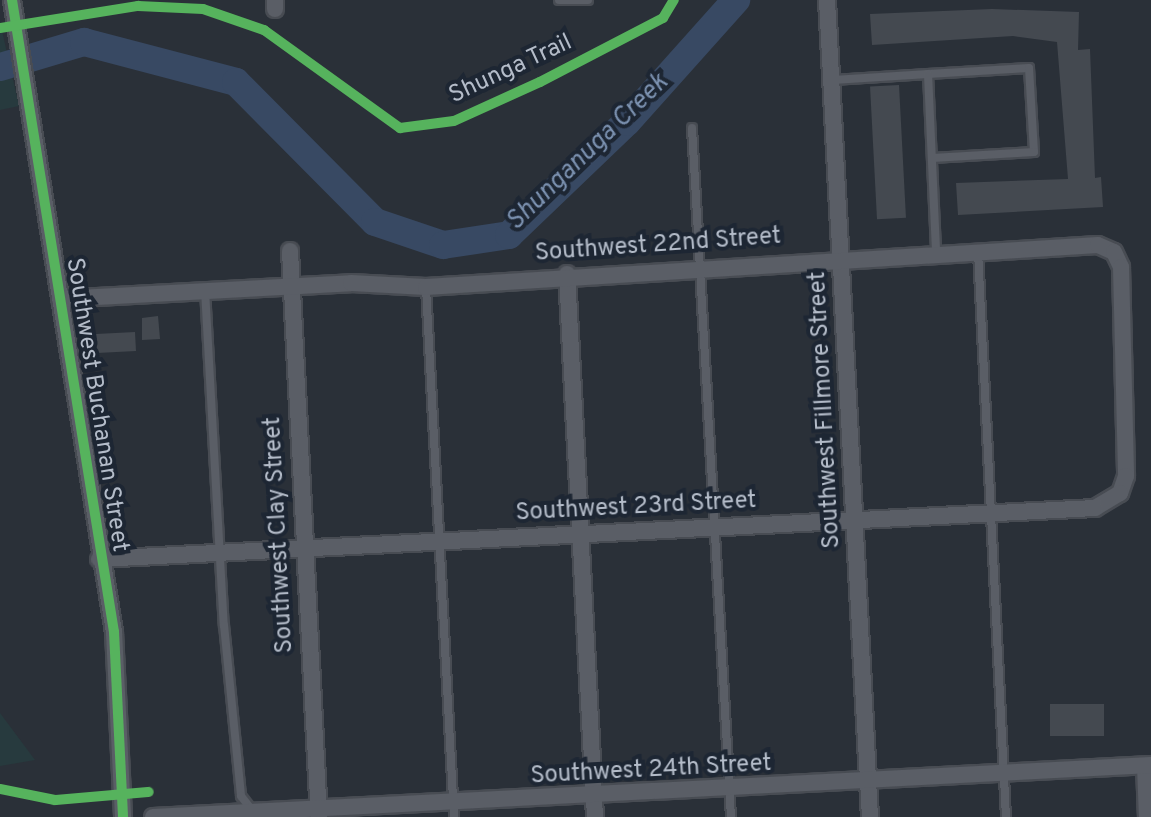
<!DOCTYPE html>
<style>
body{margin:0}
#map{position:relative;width:1151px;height:817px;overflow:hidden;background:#2a3038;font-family:Overpass,sans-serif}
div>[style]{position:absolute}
.green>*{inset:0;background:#273a3e}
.river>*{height:28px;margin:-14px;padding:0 14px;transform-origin:14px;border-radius:14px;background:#384963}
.building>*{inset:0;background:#444950;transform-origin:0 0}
.roads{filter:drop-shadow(2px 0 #484c53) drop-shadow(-2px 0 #484c53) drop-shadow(0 2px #484c53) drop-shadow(0 -2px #484c53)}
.lane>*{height:8px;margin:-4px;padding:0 4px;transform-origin:4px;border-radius:4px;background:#5a5e66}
.street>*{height:16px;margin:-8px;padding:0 8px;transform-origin:8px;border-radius:8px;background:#5a5e66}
.cycleway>*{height:10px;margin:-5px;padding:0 5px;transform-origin:5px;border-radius:5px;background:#56b35d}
span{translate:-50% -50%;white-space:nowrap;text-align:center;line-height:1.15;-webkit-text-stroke:8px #1d2633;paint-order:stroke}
.street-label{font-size:24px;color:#b4bcc9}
.water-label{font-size:26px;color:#7c92b1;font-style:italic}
</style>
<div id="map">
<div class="green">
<i style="clip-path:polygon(0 22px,19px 106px,0 110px)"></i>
<i style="clip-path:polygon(0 713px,35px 760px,0 766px)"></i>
</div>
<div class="river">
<i style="left:0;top:67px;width:88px;rotate:-16.6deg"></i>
<i style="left:84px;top:42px;width:157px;rotate:14.7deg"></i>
<i style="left:236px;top:82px;width:197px;rotate:45.2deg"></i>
<i style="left:375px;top:222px;width:72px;rotate:18.7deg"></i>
<i style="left:443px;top:245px;width:67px;rotate:-8.6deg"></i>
<i style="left:509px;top:235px;width:163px;rotate:-43.8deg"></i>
<i style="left:627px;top:122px;width:164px;rotate:-48.2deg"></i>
</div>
<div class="building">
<i style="clip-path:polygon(992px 9px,1079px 12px,1078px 50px,1090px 49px,1095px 178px,1101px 177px,1103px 207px,958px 215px,956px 183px,1068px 179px,1057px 42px,1013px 36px,872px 45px,870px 14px)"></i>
<i style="left:899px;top:85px;width:133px;height:29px;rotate:87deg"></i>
<i style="clip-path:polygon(158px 316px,160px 339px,142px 340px,142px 318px)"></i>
<i style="left:135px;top:332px;width:19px;height:39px;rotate:87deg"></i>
<i style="left:1104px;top:704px;width:32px;height:54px;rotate:90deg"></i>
</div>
<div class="roads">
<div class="lane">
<i style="left:559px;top:0;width:29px"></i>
<i style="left:928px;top:74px;width:101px;rotate:-3.4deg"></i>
<i style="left:1029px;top:68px;width:84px;rotate:86.6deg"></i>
<i style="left:1034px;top:152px;width:102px;rotate:176.6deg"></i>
<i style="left:833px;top:80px;width:95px;rotate:-3.6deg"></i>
<i style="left:928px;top:74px;width:178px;rotate:87.4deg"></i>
<i style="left:692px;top:128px;width:690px;rotate:86.76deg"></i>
<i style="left:978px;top:251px;width:567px;rotate:87.17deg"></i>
<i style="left:426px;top:287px;width:531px;rotate:86.98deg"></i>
<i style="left:205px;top:290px;width:336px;rotate:86.8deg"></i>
<i style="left:224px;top:625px;width:172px;rotate:84.3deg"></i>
<i style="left:241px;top:796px;width:18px;rotate:52deg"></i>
</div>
<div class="street">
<i style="left:12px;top:0;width:640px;rotate:80.83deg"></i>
<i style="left:114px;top:632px;width:185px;rotate:87.2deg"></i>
<i style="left:275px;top:0;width:9px;rotate:90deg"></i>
<i style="left:827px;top:0;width:818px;rotate:86.99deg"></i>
<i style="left:290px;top:251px;width:567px;rotate:87.07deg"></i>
<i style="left:567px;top:274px;width:544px;rotate:87.05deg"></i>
<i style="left:60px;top:299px;width:291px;rotate:-3.1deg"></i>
<i style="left:351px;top:283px;width:75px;rotate:3.1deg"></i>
<i style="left:426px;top:287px;width:673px;rotate:-3.58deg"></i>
<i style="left:1098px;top:245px;width:17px;rotate:24deg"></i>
<i style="left:1114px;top:252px;width:17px;rotate:65deg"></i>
<i style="left:1121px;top:267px;width:209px;rotate:88.6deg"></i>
<i style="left:1126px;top:476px;width:18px;rotate:109deg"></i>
<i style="left:1120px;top:493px;width:29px;rotate:149deg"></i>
<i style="left:1095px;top:508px;width:997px;rotate:177.07deg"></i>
<i style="left:1145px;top:766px;width:51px;rotate:87.8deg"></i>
<i style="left:153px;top:817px;width:999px;rotate:-2.98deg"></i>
</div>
</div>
<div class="cycleway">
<i style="left:12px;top:0;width:640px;rotate:80.83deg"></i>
<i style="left:114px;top:632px;width:185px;rotate:87.2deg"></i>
<i style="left:0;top:28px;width:140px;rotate:-9.1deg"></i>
<i style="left:138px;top:6px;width:65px;rotate:2.6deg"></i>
<i style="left:203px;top:9px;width:65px;rotate:19deg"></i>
<i style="left:264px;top:30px;width:168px;rotate:35.8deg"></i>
<i style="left:400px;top:128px;width:54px;rotate:-7.4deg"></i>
<i style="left:454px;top:121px;width:94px;rotate:-24.4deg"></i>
<i style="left:540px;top:82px;width:139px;rotate:-27.5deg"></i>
<i style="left:663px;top:18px;width:21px;rotate:-59deg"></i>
<i style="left:0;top:789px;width:56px;rotate:11.3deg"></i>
<i style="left:55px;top:800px;width:94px;rotate:-4.9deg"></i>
</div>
<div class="street-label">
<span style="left:511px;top:70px;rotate:-25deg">Shunga Trail</span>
<span style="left:658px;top:246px;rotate:-4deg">Southwest 22nd Street</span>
<span style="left:96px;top:405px;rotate:81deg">Southwest Buchanan Street</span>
<span style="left:826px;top:410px;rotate:-93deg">Southwest Fillmore Street</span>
<span style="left:636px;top:508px;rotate:-3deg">Southwest 23rd Street</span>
<span style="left:280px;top:535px;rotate:-93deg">Southwest Clay Street</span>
<span style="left:651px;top:771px;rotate:-3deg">Southwest 24th Street</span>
</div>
<div class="water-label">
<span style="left:588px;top:153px;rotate:-44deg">Shunganuga Creek</span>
</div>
</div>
